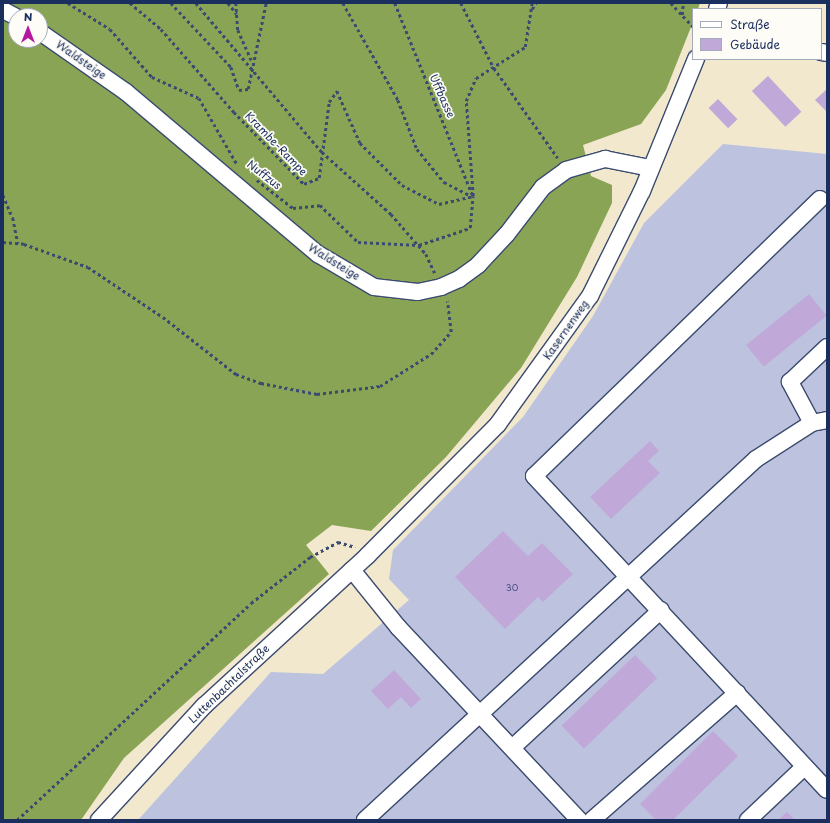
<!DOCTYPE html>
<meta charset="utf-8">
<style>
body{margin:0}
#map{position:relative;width:830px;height:823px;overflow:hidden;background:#f1e8ce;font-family:"Playpen Sans",sans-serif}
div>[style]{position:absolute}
.industrial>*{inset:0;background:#bdc3de}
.forest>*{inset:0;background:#8aa456}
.building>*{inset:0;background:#c0a9d9;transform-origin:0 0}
.path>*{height:2.5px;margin-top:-1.25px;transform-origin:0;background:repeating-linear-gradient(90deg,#3b4b6f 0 3px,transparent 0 6px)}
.roads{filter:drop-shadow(1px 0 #3b4b6f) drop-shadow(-1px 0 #3b4b6f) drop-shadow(0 1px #3b4b6f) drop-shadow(0 -1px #3b4b6f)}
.minor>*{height:16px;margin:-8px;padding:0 8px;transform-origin:8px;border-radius:8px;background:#fff}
span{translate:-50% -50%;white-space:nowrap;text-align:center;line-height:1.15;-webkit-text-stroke:3.5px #fdfcf7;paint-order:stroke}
.number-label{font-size:9px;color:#444e7d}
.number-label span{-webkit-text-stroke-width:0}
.street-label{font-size:11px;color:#1b2f5e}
.frame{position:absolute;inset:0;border:4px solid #1b2f5e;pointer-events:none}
.legend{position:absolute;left:692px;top:8px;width:130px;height:52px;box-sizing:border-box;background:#fdfcf7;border:1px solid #a3aaba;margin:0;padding:5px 7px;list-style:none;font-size:12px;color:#1b2f5e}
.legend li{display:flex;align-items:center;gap:8px;height:20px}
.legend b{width:20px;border:1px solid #a3aaba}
.north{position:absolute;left:8px;top:8px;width:40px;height:40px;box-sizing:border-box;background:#fdfcf7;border:1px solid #a3aaba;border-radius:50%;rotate:0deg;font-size:11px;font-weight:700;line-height:16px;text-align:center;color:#1b2f5e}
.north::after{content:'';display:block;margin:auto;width:14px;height:18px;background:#b5179e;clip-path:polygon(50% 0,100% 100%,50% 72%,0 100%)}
</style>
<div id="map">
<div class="industrial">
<i style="clip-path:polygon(723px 144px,827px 154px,827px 820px,138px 820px,271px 672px,323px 674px,409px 600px,389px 579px,393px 550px,523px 417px,593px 316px,644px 223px)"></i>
</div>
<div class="forest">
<i style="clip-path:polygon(evenodd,3px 3px,700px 3px,698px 9px,693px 9px,693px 22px,666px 90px,641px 124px,583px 145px,591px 176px,612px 185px,612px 203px,577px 277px,521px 368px,446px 457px,371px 531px,332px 525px,306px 545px,329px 574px,124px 758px,81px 820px,3px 820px,3px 3px,16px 16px,40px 16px,40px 40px,16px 40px,16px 16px)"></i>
</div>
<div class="building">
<i style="left:768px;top:76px;width:49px;height:22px;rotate:47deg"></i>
<i style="clip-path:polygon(827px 89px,827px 112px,815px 100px)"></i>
<i style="left:718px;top:99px;width:28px;height:13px;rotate:46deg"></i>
<i style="left:809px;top:294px;width:28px;height:81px;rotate:51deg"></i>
<i style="clip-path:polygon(650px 441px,659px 451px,648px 461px,660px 473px,611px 519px,590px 497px)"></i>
<i style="clip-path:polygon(503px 531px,528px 556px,542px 543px,573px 574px,543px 602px,538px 597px,505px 629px,455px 577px)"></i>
<i style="left:635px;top:655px;width:32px;height:102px;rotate:46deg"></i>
<i style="clip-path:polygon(394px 670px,421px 699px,411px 708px,401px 697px,388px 709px,371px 691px)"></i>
<i style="clip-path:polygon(713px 731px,738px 756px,673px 820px,656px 820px,640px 804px)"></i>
<i style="clip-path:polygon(787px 812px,795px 820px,778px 820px)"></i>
</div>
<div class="path">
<i style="left:68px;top:3px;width:49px;rotate:31.8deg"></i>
<i style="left:110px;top:29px;width:64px;rotate:48.8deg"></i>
<i style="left:152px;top:77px;width:51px;rotate:24.1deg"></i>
<i style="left:199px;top:98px;width:76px;rotate:60.1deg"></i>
<i style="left:130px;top:3px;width:40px;rotate:40deg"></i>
<i style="left:161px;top:29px;width:111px;rotate:48.7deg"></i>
<i style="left:234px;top:112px;width:100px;rotate:45.8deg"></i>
<i style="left:304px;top:184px;width:16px;rotate:-22deg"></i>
<i style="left:319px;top:178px;width:77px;rotate:-82.5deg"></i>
<i style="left:329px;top:102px;width:14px;rotate:-54deg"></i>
<i style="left:337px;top:91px;width:57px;rotate:66.1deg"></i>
<i style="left:360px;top:143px;width:59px;rotate:45deg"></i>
<i style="left:402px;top:185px;width:42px;rotate:27.2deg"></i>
<i style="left:439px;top:204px;width:35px;rotate:-13deg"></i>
<i style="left:171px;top:3px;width:88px;rotate:46.8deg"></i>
<i style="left:231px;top:67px;width:24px;rotate:71deg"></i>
<i style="left:239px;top:90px;width:9px;rotate:-6deg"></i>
<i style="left:248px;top:89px;width:88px;rotate:-78.2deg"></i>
<i style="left:196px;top:3px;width:195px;rotate:49.8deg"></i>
<i style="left:322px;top:152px;width:93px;rotate:41.9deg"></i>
<i style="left:391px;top:214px;width:53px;rotate:48.8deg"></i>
<i style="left:426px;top:254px;width:21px;rotate:65deg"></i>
<i style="left:228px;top:3px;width:14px;rotate:51deg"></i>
<i style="left:236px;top:3px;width:27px;rotate:86deg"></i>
<i style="left:238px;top:30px;width:36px;rotate:66deg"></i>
<i style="left:343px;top:3px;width:112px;rotate:60.4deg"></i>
<i style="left:398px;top:100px;width:53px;rotate:68.8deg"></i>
<i style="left:417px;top:149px;width:43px;rotate:50.7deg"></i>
<i style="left:444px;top:182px;width:31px;rotate:27deg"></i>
<i style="left:395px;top:3px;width:206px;rotate:68deg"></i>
<i style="left:461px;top:3px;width:73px;rotate:63.1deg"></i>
<i style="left:494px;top:68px;width:110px;rotate:54.6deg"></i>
<i style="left:671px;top:3px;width:33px;rotate:47deg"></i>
<i style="left:532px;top:9px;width:7px;rotate:-56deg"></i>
<i style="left:682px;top:15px;width:12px;rotate:-85deg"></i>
<i style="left:257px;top:180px;width:46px;rotate:37.9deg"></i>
<i style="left:293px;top:208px;width:27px;rotate:-6deg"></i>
<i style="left:320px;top:205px;width:53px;rotate:44.2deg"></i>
<i style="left:358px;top:242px;width:61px;rotate:2.8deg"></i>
<i style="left:419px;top:245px;width:54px;rotate:-18.4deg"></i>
<i style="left:470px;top:228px;width:32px;rotate:-85deg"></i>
<i style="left:473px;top:196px;width:95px;rotate:-94.2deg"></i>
<i style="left:466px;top:101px;width:25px;rotate:-67deg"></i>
<i style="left:476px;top:78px;width:58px;rotate:-32.3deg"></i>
<i style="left:525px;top:47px;width:45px;rotate:-81deg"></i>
<i style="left:3px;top:195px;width:25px;rotate:67deg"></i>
<i style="left:13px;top:218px;width:26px;rotate:79deg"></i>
<i style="left:3px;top:242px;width:21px;rotate:5deg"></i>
<i style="left:24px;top:244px;width:68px;rotate:19.8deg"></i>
<i style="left:88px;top:267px;width:90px;rotate:33.7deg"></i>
<i style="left:163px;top:317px;width:93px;rotate:38deg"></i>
<i style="left:236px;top:374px;width:27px;rotate:20deg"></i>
<i style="left:261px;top:383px;width:57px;rotate:11.1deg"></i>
<i style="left:317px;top:394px;width:64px;rotate:-7.2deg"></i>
<i style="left:380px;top:386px;width:60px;rotate:-32.1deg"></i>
<i style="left:431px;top:354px;width:30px;rotate:-48deg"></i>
<i style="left:451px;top:332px;width:31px;rotate:-97deg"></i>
<i style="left:17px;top:820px;width:319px;rotate:-42.8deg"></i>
<i style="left:251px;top:603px;width:75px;rotate:-37.9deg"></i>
<i style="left:310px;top:557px;width:32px;rotate:-28deg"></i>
<i style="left:338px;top:542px;width:18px;rotate:16deg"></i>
</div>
<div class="roads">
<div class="minor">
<i style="left:717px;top:9px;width:6px;rotate:-72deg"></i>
<i style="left:3px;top:10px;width:15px;rotate:28deg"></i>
<i style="left:40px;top:32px;width:105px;rotate:34.9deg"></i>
<i style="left:126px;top:92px;width:251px;rotate:40.2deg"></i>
<i style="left:318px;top:254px;width:65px;rotate:30.5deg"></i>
<i style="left:374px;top:287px;width:44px;rotate:6.5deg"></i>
<i style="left:418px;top:292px;width:24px;rotate:-12deg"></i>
<i style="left:441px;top:287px;width:20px;rotate:-24deg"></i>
<i style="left:459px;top:279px;width:24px;rotate:-36deg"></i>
<i style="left:478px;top:265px;width:42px;rotate:-46.9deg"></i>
<i style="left:507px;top:234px;width:59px;rotate:-52.5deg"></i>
<i style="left:543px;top:187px;width:29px;rotate:-36deg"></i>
<i style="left:566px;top:170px;width:41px;rotate:-15.8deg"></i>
<i style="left:605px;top:159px;width:46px;rotate:11.3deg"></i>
<i style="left:821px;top:52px;width:6px;rotate:9deg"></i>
<i style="left:820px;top:199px;width:398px;rotate:135.9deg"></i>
<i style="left:534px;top:476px;width:429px;rotate:47deg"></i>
<i style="left:812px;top:423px;width:47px;rotate:-118.2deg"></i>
<i style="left:790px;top:382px;width:51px;rotate:-43.4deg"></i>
<i style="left:352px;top:570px;width:73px;rotate:51.1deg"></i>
<i style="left:398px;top:627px;width:265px;rotate:46.8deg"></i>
<i style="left:512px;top:748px;width:203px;rotate:-42.8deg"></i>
<i style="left:99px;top:820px;width:155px;rotate:-47.4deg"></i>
<i style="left:204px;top:706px;width:222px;rotate:-42.6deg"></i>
<i style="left:367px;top:556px;width:186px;rotate:-45.2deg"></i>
<i style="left:498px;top:424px;width:158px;rotate:-54.3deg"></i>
<i style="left:590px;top:296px;width:117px;rotate:-63.7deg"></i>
<i style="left:642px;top:191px;width:143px;rotate:-67.8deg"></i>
<i style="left:365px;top:820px;width:532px;rotate:-42.72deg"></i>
<i style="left:756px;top:459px;width:67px;rotate:-32.7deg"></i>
<i style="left:812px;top:423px;width:15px;rotate:-11deg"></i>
<i style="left:592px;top:820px;width:193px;rotate:-41.2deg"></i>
<i style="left:748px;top:820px;width:77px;rotate:-43.4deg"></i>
</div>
</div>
<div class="number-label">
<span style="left:512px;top:587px">30</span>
</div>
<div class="street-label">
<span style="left:81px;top:60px;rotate:35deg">Waldsteige</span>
<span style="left:442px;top:96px;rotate:66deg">Uffbasse</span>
<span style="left:276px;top:144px;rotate:46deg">Krambe-Rampe</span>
<span style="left:264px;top:175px;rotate:38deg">Nuffzus</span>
<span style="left:334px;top:262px;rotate:32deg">Waldsteige</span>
<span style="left:566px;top:330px;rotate:-55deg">Kasernenweg</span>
<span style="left:229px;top:684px;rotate:-44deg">Luttenbachtalstraße</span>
</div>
<div class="frame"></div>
<ul class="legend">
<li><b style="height:5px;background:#fff"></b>Straße</li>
<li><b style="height:11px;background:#c0a9d9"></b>Gebäude</li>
</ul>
<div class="north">N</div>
</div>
